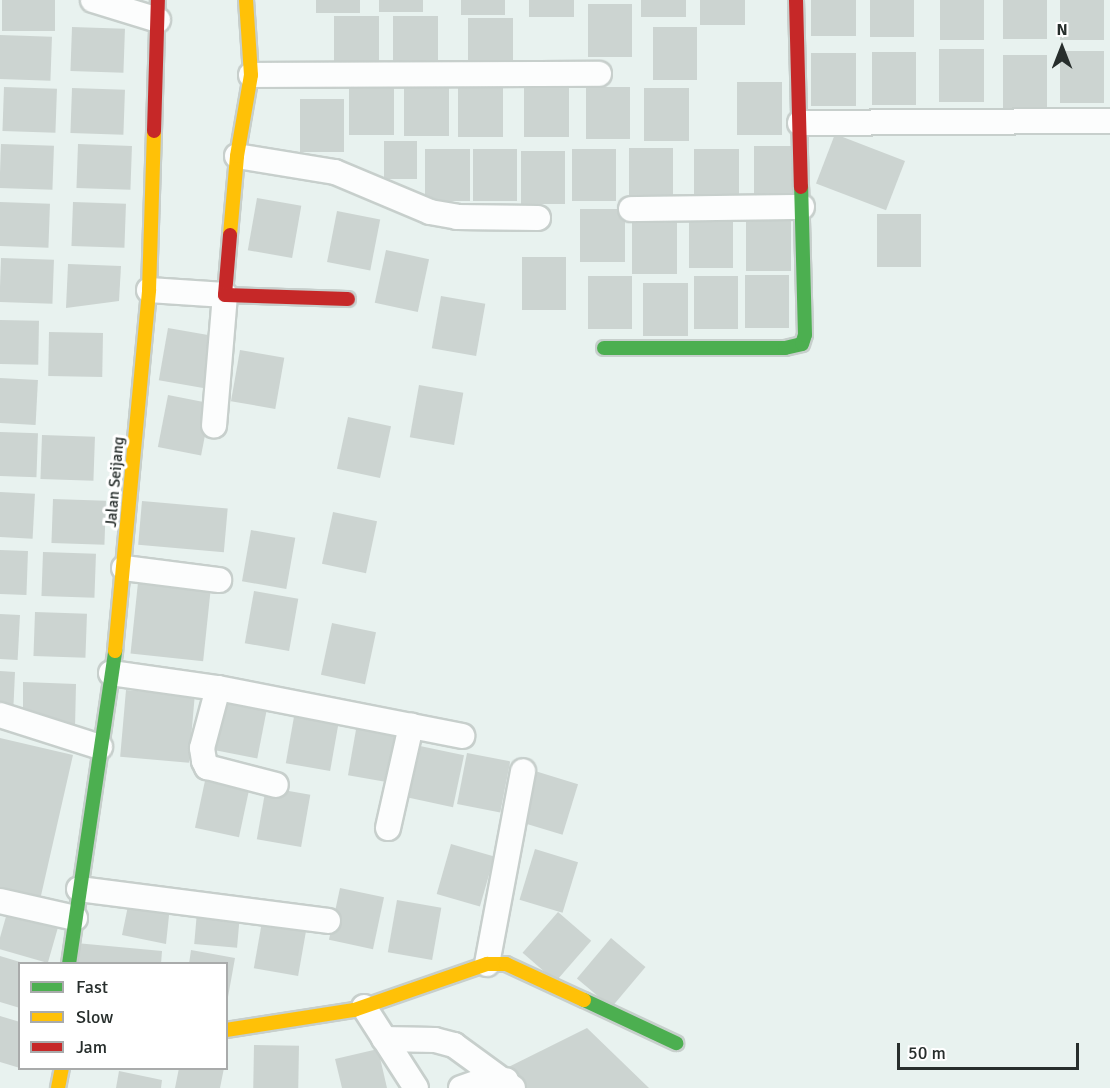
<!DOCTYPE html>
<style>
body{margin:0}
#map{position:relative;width:1110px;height:1088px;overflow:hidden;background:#e8f2ef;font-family:Signika,sans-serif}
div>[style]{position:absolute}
.building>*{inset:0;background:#ccd4d1;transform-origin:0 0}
.roads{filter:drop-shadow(2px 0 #c7cfcc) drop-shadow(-2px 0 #c7cfcc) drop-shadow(0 2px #c7cfcc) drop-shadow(0 -2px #c7cfcc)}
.street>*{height:24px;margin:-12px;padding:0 12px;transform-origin:12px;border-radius:12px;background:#fcfdfd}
.fast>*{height:14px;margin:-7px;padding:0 7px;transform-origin:7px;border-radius:7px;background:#4caf50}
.slow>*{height:14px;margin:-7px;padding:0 7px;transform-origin:7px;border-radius:7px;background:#ffc107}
.jam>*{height:14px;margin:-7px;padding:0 7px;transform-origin:7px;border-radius:7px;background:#c62828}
span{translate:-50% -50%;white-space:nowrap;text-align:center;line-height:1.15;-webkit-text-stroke:6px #fff;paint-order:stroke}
.street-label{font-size:16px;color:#272e2c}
.legend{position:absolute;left:18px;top:962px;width:210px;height:108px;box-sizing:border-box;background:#fff;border:2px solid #a9abab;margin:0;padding:8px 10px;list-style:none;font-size:18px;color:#272e2c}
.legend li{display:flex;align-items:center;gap:12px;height:30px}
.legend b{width:30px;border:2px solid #a9abab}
.north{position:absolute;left:1032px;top:18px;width:60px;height:60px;-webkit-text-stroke:4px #fff;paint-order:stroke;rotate:0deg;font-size:16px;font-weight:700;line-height:24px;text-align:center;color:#272e2c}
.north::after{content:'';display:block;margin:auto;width:21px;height:27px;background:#272e2c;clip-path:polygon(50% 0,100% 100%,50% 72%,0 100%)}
.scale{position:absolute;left:897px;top:1043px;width:182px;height:27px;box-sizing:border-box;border:3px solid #272e2c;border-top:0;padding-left:8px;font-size:18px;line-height:21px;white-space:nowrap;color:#272e2c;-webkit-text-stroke:4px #fff;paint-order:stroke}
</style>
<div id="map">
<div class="building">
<i style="left:2px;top:0;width:53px;height:31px"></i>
<i style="left:316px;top:0;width:44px;height:13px"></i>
<i style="left:379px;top:0;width:44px;height:12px"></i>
<i style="left:461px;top:0;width:44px;height:15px"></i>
<i style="left:529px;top:0;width:45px;height:17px"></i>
<i style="left:641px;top:0;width:45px;height:17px"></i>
<i style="left:700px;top:0;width:45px;height:25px"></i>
<i style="left:811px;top:0;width:45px;height:36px"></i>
<i style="left:870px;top:0;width:44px;height:37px"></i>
<i style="left:940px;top:0;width:44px;height:40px"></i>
<i style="left:1003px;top:0;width:44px;height:39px"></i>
<i style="left:1060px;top:0;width:44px;height:40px"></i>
<i style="left:588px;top:4px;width:44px;height:53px"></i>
<i style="left:334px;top:16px;width:45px;height:52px"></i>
<i style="left:393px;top:16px;width:45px;height:52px"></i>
<i style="left:468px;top:18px;width:45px;height:53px"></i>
<i style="left:72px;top:27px;width:53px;height:44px;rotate:2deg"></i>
<i style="left:653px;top:27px;width:44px;height:53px"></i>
<i style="left:0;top:35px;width:52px;height:44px;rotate:2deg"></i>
<i style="left:939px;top:49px;width:45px;height:53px"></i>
<i style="left:1060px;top:51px;width:44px;height:52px"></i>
<i style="left:872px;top:52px;width:44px;height:53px"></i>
<i style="left:811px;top:53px;width:45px;height:53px"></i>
<i style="left:1003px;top:55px;width:44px;height:53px"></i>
<i style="left:349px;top:82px;width:45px;height:53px"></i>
<i style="left:737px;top:82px;width:45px;height:53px"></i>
<i style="left:404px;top:83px;width:45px;height:53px"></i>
<i style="left:458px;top:84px;width:45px;height:53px"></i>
<i style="left:524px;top:84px;width:45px;height:53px"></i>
<i style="left:4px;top:87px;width:53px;height:44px;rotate:2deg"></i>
<i style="left:586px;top:87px;width:44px;height:52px"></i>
<i style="left:72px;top:88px;width:53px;height:45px;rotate:2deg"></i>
<i style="left:644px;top:88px;width:45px;height:53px"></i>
<i style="left:300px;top:99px;width:44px;height:53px"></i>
<i style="left:835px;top:134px;width:75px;height:53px;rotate:21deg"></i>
<i style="left:384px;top:141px;width:33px;height:38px"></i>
<i style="left:1px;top:144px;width:53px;height:44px;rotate:2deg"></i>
<i style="left:78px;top:144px;width:54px;height:44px;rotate:2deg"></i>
<i style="left:754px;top:146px;width:44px;height:53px"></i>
<i style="left:629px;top:148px;width:44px;height:53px"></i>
<i style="left:425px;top:149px;width:45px;height:52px"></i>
<i style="left:473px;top:149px;width:44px;height:52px"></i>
<i style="left:572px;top:149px;width:44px;height:52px"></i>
<i style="left:694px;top:149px;width:45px;height:53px"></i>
<i style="left:521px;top:151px;width:44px;height:53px"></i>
<i style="left:257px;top:198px;width:45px;height:53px;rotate:10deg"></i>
<i style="left:0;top:202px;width:50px;height:44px;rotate:2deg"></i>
<i style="left:73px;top:202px;width:53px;height:44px;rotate:2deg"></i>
<i style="left:580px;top:209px;width:45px;height:53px"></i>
<i style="left:337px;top:211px;width:44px;height:52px;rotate:11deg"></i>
<i style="left:877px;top:214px;width:44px;height:53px"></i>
<i style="left:689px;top:215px;width:44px;height:53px"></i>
<i style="left:746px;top:219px;width:45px;height:52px"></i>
<i style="left:632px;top:221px;width:45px;height:53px"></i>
<i style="left:386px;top:250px;width:44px;height:54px;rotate:12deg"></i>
<i style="left:522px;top:257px;width:44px;height:53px"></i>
<i style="left:1px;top:258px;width:53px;height:44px;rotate:2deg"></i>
<i style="clip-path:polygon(68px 264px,121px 266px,119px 301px,66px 308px)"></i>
<i style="left:745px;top:275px;width:44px;height:53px"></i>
<i style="left:588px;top:276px;width:44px;height:53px"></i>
<i style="left:694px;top:276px;width:44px;height:53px"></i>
<i style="left:643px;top:283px;width:45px;height:53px"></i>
<i style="left:441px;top:296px;width:45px;height:53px;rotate:10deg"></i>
<i style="left:0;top:320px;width:39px;height:44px;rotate:1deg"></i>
<i style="left:168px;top:328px;width:45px;height:53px;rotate:10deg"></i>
<i style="left:49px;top:332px;width:54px;height:44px;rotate:1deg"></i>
<i style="left:240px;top:350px;width:45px;height:52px;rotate:10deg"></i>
<i style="left:0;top:378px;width:38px;height:45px;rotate:3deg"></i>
<i style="left:419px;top:385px;width:45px;height:53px;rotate:10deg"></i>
<i style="left:168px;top:395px;width:44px;height:53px;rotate:11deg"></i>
<i style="left:348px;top:417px;width:44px;height:53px;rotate:12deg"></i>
<i style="left:0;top:432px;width:38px;height:44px;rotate:2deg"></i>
<i style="left:42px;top:435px;width:53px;height:44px;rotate:2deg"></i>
<i style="left:0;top:492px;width:35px;height:45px;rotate:3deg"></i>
<i style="left:53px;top:499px;width:53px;height:44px;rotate:2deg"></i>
<i style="left:142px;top:501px;width:86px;height:44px;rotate:5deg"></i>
<i style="left:333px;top:512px;width:45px;height:53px;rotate:12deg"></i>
<i style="left:251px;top:530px;width:45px;height:52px;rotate:10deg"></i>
<i style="left:0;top:550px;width:28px;height:44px;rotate:2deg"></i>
<i style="left:43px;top:552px;width:53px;height:44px;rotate:2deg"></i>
<i style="left:139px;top:573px;width:73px;height:81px;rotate:6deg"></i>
<i style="left:254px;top:591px;width:45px;height:53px;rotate:10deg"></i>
<i style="left:35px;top:612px;width:52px;height:44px;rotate:2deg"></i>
<i style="left:0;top:614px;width:20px;height:45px;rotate:3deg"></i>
<i style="left:332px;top:623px;width:45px;height:53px;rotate:12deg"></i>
<i style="clip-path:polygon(0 671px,15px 672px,13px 716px,0 710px)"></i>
<i style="clip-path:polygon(23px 682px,76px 684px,75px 728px,23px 716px)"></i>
<i style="left:126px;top:690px;width:69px;height:67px;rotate:5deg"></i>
<i style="left:224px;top:699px;width:44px;height:52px;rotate:11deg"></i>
<i style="left:295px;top:711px;width:45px;height:53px;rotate:10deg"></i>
<i style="left:357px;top:724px;width:45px;height:52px;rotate:10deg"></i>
<i style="clip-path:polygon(0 738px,73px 755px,40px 900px,0 891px)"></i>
<i style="left:420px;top:746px;width:45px;height:53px;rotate:12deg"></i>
<i style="left:467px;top:753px;width:44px;height:52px;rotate:11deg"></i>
<i style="left:535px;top:771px;width:45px;height:53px;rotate:17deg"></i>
<i style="left:206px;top:776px;width:45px;height:53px;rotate:12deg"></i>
<i style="left:266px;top:787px;width:45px;height:53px;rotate:10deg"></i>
<i style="left:451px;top:844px;width:45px;height:52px;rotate:16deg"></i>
<i style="left:535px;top:849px;width:45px;height:53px;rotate:17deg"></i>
<i style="left:340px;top:888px;width:45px;height:53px;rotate:12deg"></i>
<i style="left:397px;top:900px;width:45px;height:53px;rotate:10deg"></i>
<i style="clip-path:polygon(129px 901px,170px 906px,166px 944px,122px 935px)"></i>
<i style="left:9px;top:906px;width:53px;height:44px;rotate:16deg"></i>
<i style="left:197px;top:912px;width:43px;height:32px;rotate:5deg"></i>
<i style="left:558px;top:912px;width:44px;height:54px;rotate:41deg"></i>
<i style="left:263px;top:916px;width:45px;height:53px;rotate:10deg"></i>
<i style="left:611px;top:938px;width:45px;height:53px;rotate:40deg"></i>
<i style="clip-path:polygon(76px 943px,162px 951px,161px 964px,74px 964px)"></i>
<i style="clip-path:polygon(191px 950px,235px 958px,228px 997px,226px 964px,189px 964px)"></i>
<i style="clip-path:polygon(0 956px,20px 962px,20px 1008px,0 1002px)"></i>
<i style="clip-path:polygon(0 1016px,20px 1022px,20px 1068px,0 1062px)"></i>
<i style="clip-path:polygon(587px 1028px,649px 1088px,466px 1088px)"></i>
<i style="left:254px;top:1045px;width:45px;height:43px;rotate:1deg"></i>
<i style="clip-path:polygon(378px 1049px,387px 1088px,342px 1088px,335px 1059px)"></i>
<i style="clip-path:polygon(179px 1068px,224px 1068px,220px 1088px,175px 1088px)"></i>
<i style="clip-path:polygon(119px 1071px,162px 1080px,161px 1088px,116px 1088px)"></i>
</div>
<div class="roads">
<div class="street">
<i style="left:93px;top:0;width:68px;rotate:17.1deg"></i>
<i style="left:251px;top:75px;width:348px;rotate:-0.2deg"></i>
<i style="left:800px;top:123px;width:310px;rotate:-0.4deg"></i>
<i style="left:237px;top:156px;width:99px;rotate:9.3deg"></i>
<i style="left:335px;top:172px;width:103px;rotate:22.8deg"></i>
<i style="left:430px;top:212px;width:27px;rotate:10deg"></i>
<i style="left:457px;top:217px;width:81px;rotate:0.7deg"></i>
<i style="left:631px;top:209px;width:171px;rotate:-0.7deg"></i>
<i style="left:149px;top:290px;width:76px;rotate:3.8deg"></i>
<i style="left:225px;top:295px;width:131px;rotate:94.8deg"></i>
<i style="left:124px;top:568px;width:96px;rotate:7.2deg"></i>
<i style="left:111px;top:673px;width:108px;rotate:8deg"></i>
<i style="left:218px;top:688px;width:249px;rotate:11.1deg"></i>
<i style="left:218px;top:688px;width:62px;rotate:104.9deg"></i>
<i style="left:202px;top:748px;width:13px;rotate:81deg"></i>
<i style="left:204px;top:761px;width:7px;rotate:63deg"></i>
<i style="left:207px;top:767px;width:71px;rotate:14.6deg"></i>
<i style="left:0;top:715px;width:105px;rotate:17.7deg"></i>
<i style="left:388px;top:828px;width:105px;rotate:-77.3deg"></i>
<i style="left:79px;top:889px;width:251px;rotate:7.3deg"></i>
<i style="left:0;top:901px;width:77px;rotate:12.8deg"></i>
<i style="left:487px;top:964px;width:196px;rotate:-79.4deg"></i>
<i style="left:364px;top:1007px;width:96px;rotate:57.3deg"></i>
<i style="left:384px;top:1039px;width:51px;rotate:1.1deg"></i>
<i style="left:435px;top:1040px;width:20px;rotate:15deg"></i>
<i style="left:454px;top:1045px;width:73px;rotate:36.1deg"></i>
<i style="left:461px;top:1088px;width:21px;rotate:-19deg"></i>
<i style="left:481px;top:1081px;width:25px;rotate:-2deg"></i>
</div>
<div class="fast">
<i style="left:604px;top:348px;width:181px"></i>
<i style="left:785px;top:348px;width:17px;rotate:-13deg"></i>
<i style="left:802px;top:344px;width:9px;rotate:-72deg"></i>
<i style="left:805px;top:335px;width:148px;rotate:-91.5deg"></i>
<i style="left:69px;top:964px;width:316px;rotate:-81.6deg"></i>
<i style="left:584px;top:1000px;width:102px;rotate:25.1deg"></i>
</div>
<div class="slow">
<i style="left:230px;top:235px;width:79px;rotate:-84.9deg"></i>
<i style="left:237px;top:156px;width:82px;rotate:-80.2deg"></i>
<i style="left:251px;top:75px;width:75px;rotate:-93.8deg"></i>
<i style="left:115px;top:651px;width:363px;rotate:-84.6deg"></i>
<i style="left:149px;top:290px;width:159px;rotate:-88.2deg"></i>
<i style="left:226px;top:1030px;width:130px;rotate:-8.9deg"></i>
<i style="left:354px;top:1010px;width:141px;rotate:-19.1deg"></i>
<i style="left:487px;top:964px;width:19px"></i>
<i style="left:506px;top:964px;width:86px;rotate:24.8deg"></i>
<i style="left:58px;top:1088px;width:20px;rotate:-79deg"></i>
</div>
<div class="jam">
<i style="left:796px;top:0;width:187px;rotate:88.5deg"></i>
<i style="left:154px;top:131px;width:131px;rotate:-88.3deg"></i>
<i style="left:230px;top:235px;width:60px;rotate:94.8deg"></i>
<i style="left:225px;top:295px;width:123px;rotate:1.9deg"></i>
</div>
</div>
<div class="street-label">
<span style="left:115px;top:482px;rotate:-85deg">Jalan Seijang</span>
</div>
<ul class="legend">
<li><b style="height:8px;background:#4caf50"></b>Fast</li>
<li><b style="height:8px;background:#ffc107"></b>Slow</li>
<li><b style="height:8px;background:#c62828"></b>Jam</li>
</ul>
<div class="north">N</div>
<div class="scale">50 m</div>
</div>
